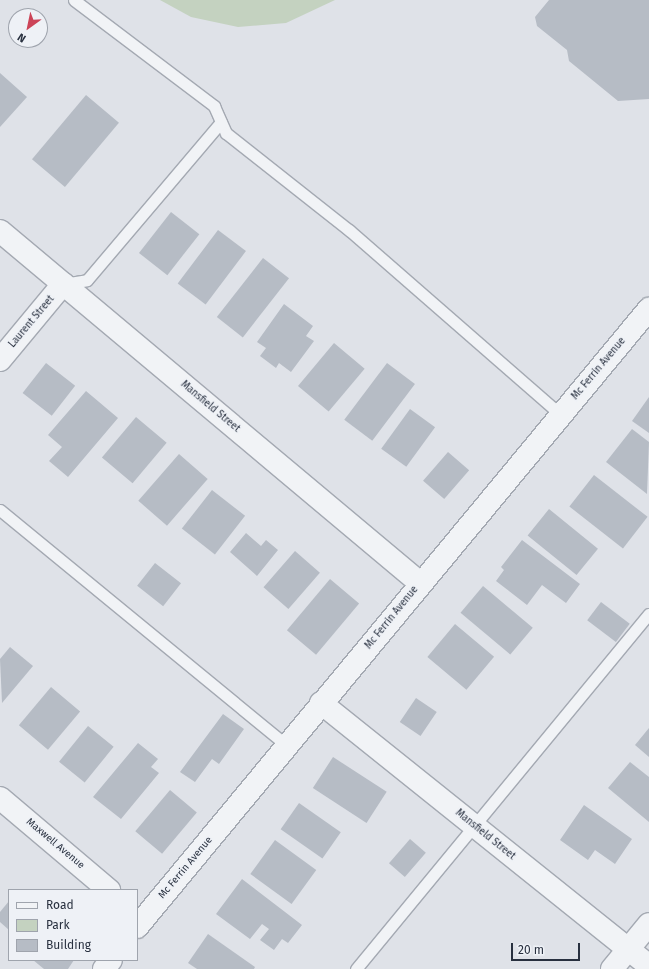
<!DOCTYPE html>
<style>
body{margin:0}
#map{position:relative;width:649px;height:969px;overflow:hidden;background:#dfe2e8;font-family:"Fira Sans",sans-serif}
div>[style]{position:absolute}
.green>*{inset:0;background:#c4d2c0}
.building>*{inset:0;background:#b6bcc5;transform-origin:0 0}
.roads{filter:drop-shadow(1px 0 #a4a9b2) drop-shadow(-1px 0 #a4a9b2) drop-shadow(0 1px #a4a9b2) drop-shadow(0 -1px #a4a9b2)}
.service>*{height:11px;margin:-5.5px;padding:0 5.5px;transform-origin:5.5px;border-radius:5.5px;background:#f1f3f6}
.minor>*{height:22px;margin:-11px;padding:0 11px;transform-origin:11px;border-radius:11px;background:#f1f3f6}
.tertiary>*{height:22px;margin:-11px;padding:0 11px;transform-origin:11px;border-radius:11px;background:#f1f3f6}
span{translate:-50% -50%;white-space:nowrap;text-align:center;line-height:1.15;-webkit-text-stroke:3px #eef1f6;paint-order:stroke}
.street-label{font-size:10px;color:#28303f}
.legend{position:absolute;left:8px;top:889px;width:130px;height:72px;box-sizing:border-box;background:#eef1f6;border:1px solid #9fa4ad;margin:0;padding:5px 7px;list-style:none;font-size:12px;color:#28303f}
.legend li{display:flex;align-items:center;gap:8px;height:20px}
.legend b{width:20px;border:1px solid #9fa4ad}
.north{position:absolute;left:8px;top:8px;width:40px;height:40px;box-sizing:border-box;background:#eef1f6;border:1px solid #9fa4ad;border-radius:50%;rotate:213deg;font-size:11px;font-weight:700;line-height:16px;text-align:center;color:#28303f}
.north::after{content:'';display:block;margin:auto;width:14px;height:18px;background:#cc4458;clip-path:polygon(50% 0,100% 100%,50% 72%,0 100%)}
.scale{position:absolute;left:511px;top:943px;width:69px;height:18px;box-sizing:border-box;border:2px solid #28303f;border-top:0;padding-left:5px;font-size:12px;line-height:14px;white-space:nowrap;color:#28303f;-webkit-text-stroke:3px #eef1f6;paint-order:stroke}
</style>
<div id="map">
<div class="green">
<i style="clip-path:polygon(160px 0,335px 0,286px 23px,238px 27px,191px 17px)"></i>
</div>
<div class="building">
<i style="clip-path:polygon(549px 0,649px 0,649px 99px,618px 101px,569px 61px,567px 50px,537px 26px,535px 17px)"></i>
<i style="clip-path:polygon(0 73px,27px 97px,0 127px)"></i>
<i style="left:86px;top:95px;width:43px;height:84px;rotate:40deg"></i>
<i style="left:171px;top:212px;width:36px;height:52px;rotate:38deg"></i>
<i style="left:218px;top:230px;width:35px;height:67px;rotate:37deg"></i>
<i style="left:263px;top:258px;width:33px;height:75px;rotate:38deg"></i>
<i style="clip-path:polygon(284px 304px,313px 326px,306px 336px,314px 341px,291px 372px,279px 363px,276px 368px,260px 356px,266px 348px,257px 342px)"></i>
<i style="left:334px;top:343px;width:40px;height:56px;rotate:40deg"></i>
<i style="left:46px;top:363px;width:37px;height:38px;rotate:38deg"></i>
<i style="left:387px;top:363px;width:35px;height:71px;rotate:37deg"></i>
<i style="clip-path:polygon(86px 391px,118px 418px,68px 477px,49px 461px,62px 447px,48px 435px)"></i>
<i style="clip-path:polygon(649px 397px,649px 433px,632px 421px)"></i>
<i style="left:410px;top:409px;width:31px;height:49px;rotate:36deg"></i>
<i style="left:136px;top:417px;width:40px;height:53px;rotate:40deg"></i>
<i style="clip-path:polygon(632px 429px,649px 442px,647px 494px,606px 462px)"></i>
<i style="left:448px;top:452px;width:28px;height:38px;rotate:41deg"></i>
<i style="left:179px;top:454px;width:38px;height:62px;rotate:41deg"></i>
<i style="left:594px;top:475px;width:68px;height:40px;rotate:38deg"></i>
<i style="left:212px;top:490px;width:42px;height:49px;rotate:38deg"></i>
<i style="left:549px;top:509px;width:63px;height:34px;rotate:39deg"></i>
<i style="clip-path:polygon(246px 533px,261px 546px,266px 540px,278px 550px,257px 576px,230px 552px)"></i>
<i style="clip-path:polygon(522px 540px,580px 584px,566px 603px,542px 585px,527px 605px,496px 581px,504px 570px,501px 567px)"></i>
<i style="left:295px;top:551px;width:33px;height:48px;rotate:41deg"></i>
<i style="left:155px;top:563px;width:33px;height:29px;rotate:38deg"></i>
<i style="left:330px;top:579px;width:38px;height:67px;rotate:40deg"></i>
<i style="left:483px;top:586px;width:65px;height:35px;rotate:40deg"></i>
<i style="left:601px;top:602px;width:36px;height:23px;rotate:37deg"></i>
<i style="left:455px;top:624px;width:51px;height:43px;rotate:40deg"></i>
<i style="clip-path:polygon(10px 647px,33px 666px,2px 703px,0 659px)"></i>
<i style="left:51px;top:687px;width:38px;height:50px;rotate:40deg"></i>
<i style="left:416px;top:698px;width:25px;height:29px;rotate:34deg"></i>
<i style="clip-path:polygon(223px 714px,244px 729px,219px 764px,212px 759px,195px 782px,180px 772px)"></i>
<i style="left:88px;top:726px;width:33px;height:46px;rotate:39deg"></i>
<i style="clip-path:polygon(649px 728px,649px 757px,635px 745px)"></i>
<i style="clip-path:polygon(138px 743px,158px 759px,151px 767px,159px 773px,121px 819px,93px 797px)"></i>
<i style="left:333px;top:757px;width:64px;height:37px;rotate:33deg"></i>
<i style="clip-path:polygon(630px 762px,649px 777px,649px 822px,608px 788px)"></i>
<i style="left:170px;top:790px;width:35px;height:54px;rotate:40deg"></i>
<i style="left:299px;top:803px;width:51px;height:32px;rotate:35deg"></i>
<i style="clip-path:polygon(584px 805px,632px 839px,615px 864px,595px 850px,588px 860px,560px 840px)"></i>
<i style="left:410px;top:839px;width:21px;height:32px;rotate:41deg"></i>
<i style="left:275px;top:840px;width:51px;height:42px;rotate:36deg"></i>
<i style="clip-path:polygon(242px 879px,302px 925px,288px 943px,282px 939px,274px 950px,260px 940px,269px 929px,262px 924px,250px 939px,216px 914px)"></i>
<i style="clip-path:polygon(9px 901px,9px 930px,0 922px,0 912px)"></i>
<i style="clip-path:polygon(208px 934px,255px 967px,254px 969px,197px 969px,188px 963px)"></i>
<i style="clip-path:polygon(33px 960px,74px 960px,68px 969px,44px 969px)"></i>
</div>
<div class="roads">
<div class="service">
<i style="left:74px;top:0;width:176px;rotate:37.1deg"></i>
<i style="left:214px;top:106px;width:30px;rotate:66deg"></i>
<i style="left:226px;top:133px;width:157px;rotate:38.3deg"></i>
<i style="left:349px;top:230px;width:281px;rotate:41.1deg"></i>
<i style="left:63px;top:284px;width:24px;rotate:-9deg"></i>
<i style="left:87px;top:280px;width:207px;rotate:-49.7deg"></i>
<i style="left:0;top:510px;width:372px;rotate:39.4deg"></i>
<i style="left:356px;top:969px;width:460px;rotate:-50.5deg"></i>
</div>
<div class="minor">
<i style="left:0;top:231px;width:548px;rotate:39.97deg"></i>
<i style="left:0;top:360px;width:99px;rotate:-50.3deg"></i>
<i style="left:321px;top:703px;width:420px;rotate:38.7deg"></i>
<i style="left:0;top:798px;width:143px;rotate:40.2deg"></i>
<i style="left:612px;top:969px;width:58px;rotate:-50.6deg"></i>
</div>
<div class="tertiary">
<i style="left:137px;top:927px;width:803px;rotate:-50.36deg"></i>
<i style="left:104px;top:969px;width:11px;rotate:-52deg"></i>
</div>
</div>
<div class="street-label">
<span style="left:32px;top:322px;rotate:-50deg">Laurent Street</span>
<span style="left:599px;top:369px;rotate:-50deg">Mc Ferrin Avenue</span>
<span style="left:210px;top:407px;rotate:40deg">Mansfield Street</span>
<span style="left:392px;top:618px;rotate:-51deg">Mc Ferrin Avenue</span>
<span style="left:485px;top:835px;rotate:39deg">Mansfield Street</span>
<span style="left:55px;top:844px;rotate:40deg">Maxwell Avenue</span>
<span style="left:186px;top:868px;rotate:-50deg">Mc Ferrin Avenue</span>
</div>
<ul class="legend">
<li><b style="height:5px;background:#f1f3f6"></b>Road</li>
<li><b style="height:11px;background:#c4d2c0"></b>Park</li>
<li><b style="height:11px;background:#b6bcc5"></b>Building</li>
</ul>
<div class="north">N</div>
<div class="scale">20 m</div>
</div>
